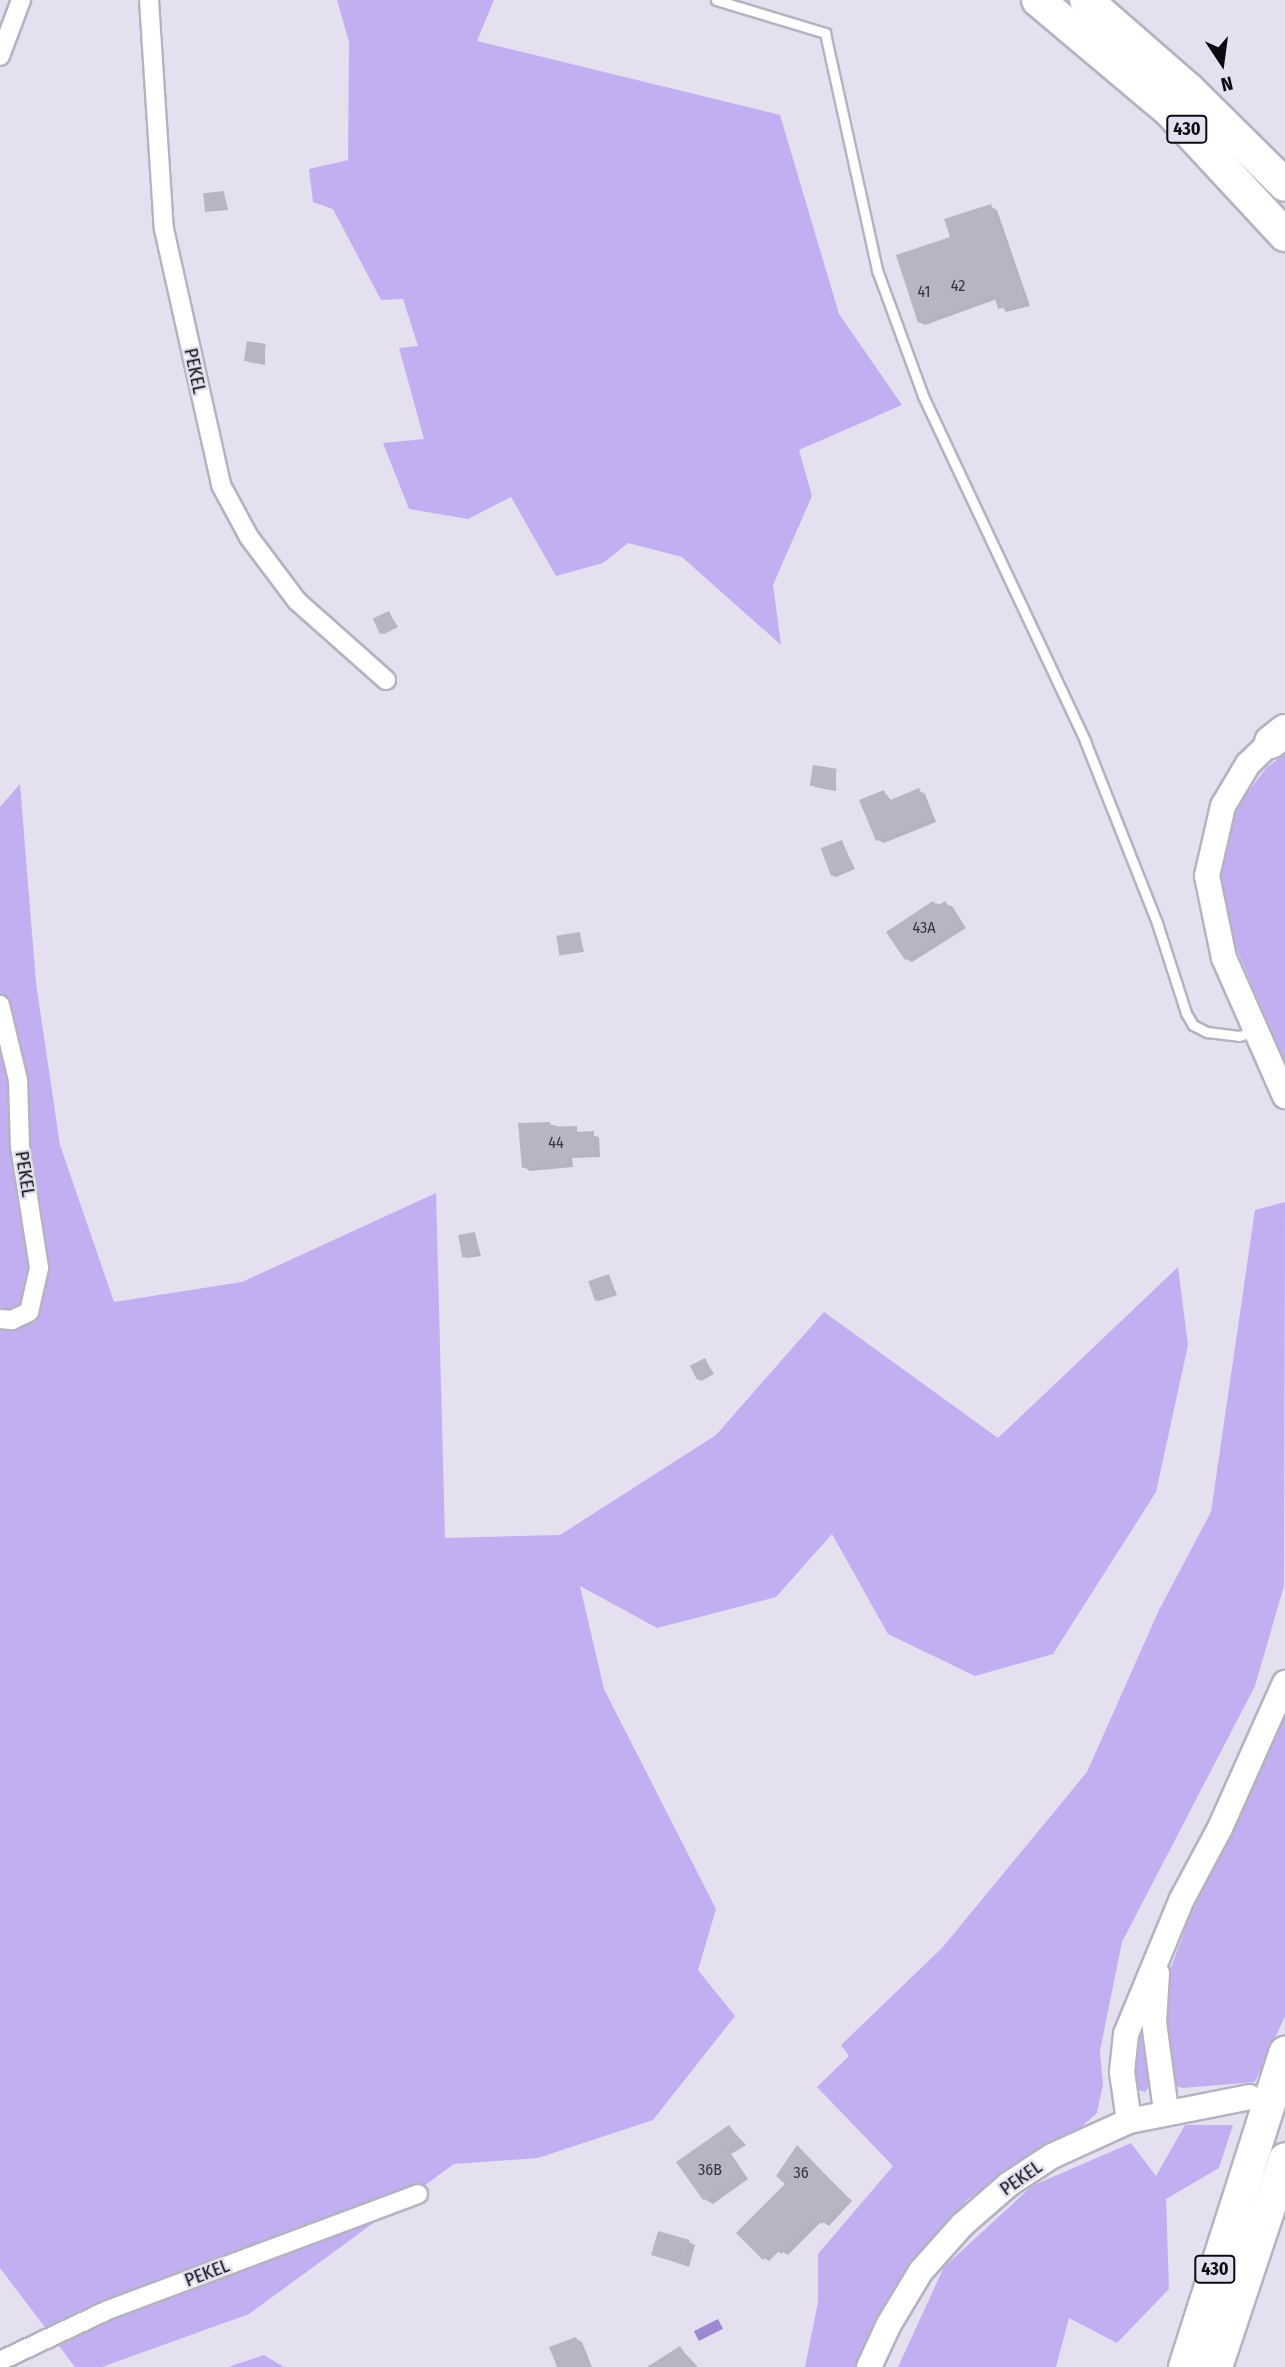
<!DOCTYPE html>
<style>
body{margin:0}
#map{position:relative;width:1285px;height:2367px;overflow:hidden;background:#e4e0f0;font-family:"Fira Sans Condensed",sans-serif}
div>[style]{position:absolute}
.green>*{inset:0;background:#c2aff2}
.water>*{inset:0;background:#9d87d0;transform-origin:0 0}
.shadow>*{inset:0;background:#0003}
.building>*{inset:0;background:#b8b4c3;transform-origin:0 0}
.roads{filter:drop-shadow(2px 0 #b5b2c1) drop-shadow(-2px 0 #b5b2c1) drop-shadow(0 2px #b5b2c1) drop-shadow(0 -2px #b5b2c1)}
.lane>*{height:9px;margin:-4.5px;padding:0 4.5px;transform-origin:4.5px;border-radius:4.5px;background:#fff}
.street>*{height:18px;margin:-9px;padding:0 9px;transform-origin:9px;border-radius:9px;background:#fff}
.secondary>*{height:24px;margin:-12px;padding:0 12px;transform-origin:12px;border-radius:12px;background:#fff}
.highway>*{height:32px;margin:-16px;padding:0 16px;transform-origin:16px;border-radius:16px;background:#fff}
span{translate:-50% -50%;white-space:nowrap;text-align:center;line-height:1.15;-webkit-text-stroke:5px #e4e0f0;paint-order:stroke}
.number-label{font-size:16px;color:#37353d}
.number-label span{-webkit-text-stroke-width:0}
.shield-label span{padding:2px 5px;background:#e4e0f0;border:2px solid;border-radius:5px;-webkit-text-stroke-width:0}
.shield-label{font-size:18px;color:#0c0b10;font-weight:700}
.street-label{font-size:19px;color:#0c0b10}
.north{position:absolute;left:1187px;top:28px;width:70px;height:70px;-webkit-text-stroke:5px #e4e0f0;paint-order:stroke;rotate:167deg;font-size:19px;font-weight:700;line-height:28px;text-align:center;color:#0c0b10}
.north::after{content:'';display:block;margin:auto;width:24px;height:32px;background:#0c0b10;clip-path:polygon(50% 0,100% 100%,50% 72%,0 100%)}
</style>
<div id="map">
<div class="green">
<i style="clip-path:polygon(337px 0,494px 0,477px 41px,780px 115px,839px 314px,902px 405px,799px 450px,812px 496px,773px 585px,781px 645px,682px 557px,628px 543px,603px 563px,556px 576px,511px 497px,468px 519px,409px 509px,383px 443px,424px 439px,399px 348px,418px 346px,403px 299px,381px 300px,333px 209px,313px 202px,309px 169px,348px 160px,349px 42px)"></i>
<i style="clip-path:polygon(1285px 754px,1285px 1062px,1228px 929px,1221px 884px,1223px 846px,1237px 807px,1266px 768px)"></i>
<i style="clip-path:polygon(20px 784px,36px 983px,60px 1145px,114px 1302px,242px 1282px,436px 1193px,445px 1538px,560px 1535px,716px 1435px,824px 1312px,998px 1438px,1178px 1267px,1188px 1345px,1156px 1492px,1053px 1654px,975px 1676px,888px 1634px,832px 1534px,776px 1597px,657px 1628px,580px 1586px,604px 1689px,716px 1909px,698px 1970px,735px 2016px,653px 2120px,538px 2158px,454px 2164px,249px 2314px,102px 2367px,75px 2367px,0 2268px,0 807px)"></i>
<i style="clip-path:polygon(1285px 1202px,1284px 1586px,1255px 1686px,1122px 1942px,1100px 2051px,1103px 2084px,1097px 2113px,1080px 2128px,1031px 2152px,967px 2200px,921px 2251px,877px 2316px,856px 2367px,805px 2367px,818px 2302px,818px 2254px,893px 2166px,817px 2087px,849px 2056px,841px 2045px,942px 1948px,1087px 1772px,1159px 1610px,1211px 1512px,1255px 1210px)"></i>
<i style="clip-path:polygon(1285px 1714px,1285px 2016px,1255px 2082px,1183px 2088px,1175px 2086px,1170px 2073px,1162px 2020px,1166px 1981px,1189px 1919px)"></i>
<i style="clip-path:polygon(1142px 2022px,1149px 2039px,1150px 2086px,1145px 2092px,1139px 2090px,1135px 2077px)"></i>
<i style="clip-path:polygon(1185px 2125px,1233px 2125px,1219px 2168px,1166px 2199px,1169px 2289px,1117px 2343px,1069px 2318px,1056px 2367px,898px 2367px,944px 2267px,1032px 2186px,1131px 2143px,1156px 2176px)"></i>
<i style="clip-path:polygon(264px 2355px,284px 2367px,228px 2367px)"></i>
</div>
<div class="water">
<i style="left:718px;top:2319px;width:11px;height:27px;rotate:63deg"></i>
</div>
<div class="shadow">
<i style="clip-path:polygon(224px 193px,228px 210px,207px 211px)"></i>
<i style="clip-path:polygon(990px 206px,997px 210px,1030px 306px,1006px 312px,997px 299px,925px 325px,919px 322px,952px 238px)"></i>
<i style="clip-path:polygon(265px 346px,265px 365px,248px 362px)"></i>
<i style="clip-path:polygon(389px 613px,398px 627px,384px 634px,381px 633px)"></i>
<i style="clip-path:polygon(836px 771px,836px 791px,814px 787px)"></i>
<i style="clip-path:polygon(918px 790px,925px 794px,936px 822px,884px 843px,878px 840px,884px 792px,892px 801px)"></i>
<i style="clip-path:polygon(842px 842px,855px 869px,836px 877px,833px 876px)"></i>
<i style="clip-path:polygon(933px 903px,952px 906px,966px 928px,912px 962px,906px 959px)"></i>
<i style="clip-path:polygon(579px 934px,584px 952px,561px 954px)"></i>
<i style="clip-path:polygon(549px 1124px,599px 1137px,600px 1157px,572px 1158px,573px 1167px,530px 1171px,524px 1167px)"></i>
<i style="clip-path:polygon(475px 1234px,481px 1256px,467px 1258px,464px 1257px)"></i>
<i style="clip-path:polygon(609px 1276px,617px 1295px,599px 1301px,596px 1300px)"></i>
<i style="clip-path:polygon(705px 1360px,714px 1374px,701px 1381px,699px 1380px)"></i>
<i style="clip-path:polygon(729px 2127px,746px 2145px,731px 2154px,748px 2179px,713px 2204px,704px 2199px)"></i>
<i style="clip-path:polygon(798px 2148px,852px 2201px,829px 2226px,822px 2221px,788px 2255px,780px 2250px,769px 2261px,764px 2258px)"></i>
<i style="clip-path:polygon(689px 2242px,695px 2245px,689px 2267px,653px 2254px)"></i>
<i style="clip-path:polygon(576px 2339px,582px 2342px,592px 2367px,559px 2367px)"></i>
<i style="clip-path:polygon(680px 2348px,698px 2367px,650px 2367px)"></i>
</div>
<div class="building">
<i style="left:224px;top:191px;width:19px;height:21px;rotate:84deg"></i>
<i style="clip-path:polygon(991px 204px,1025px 303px,998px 309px,994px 295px,918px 323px,896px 255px,950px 237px,944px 219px)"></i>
<i style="left:247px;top:341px;width:19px;height:20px;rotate:9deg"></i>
<i style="left:389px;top:611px;width:17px;height:18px;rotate:65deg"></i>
<i style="left:813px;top:765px;width:24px;height:21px;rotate:9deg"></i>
<i style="clip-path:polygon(919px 788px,931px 818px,876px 841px,859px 800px,884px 790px,888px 801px)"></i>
<i style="left:842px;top:840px;width:30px;height:23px;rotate:69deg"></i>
<i style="clip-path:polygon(933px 901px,937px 906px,945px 901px,961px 924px,905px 960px,886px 932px)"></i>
<i style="left:580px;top:932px;width:20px;height:24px;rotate:81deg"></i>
<i style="clip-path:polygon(550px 1122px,550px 1127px,577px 1126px,577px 1132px,594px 1131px,594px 1155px,567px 1155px,567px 1164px,522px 1168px,518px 1123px)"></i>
<i style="left:475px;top:1232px;width:23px;height:17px;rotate:80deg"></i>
<i style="left:609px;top:1274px;width:21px;height:22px;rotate:71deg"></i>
<i style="left:705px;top:1358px;width:16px;height:17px;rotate:63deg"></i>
<i style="clip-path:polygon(729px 2125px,739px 2139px,724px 2149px,741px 2174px,703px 2200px,676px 2162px)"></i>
<i style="clip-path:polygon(797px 2145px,847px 2197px,822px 2224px,816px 2218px,781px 2254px,775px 2247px,763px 2260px,736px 2233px,785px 2184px,776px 2176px)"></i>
<i style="left:658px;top:2231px;width:33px;height:25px;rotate:16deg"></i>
<i style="clip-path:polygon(576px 2337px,588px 2367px,557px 2367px,549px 2347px)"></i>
<i style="clip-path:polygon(680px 2346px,693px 2367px,647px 2367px)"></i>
</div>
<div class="roads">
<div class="lane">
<i style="left:716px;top:0;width:114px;rotate:16.8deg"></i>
<i style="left:825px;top:33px;width:243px;rotate:77.6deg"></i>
<i style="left:877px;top:270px;width:134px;rotate:69.9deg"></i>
<i style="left:923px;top:396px;width:381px;rotate:64.8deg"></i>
<i style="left:1085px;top:741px;width:196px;rotate:68.4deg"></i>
<i style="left:1157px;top:923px;width:95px;rotate:72.1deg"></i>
<i style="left:1186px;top:1013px;width:14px;rotate:60deg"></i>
<i style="left:1193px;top:1025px;width:16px;rotate:27deg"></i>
<i style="left:1207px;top:1032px;width:32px;rotate:7deg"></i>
<i style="left:1239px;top:1036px;width:17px;rotate:-17deg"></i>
</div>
<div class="street">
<i style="left:149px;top:0;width:229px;rotate:86.3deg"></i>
<i style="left:164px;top:229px;width:262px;rotate:77.4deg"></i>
<i style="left:221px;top:485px;width:59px;rotate:61.7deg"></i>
<i style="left:249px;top:537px;width:80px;rotate:53.1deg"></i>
<i style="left:297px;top:601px;width:119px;rotate:41.6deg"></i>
<i style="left:0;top:56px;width:60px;rotate:-69.4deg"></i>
<i style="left:0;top:1005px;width:77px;rotate:76.5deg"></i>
<i style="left:18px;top:1080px;width:66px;rotate:88.3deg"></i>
<i style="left:20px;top:1146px;width:123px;rotate:81.1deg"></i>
<i style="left:39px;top:1268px;width:45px;rotate:102.8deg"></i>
<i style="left:29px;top:1312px;width:19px;rotate:155deg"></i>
<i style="left:12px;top:1320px;width:12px;rotate:-175deg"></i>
<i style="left:0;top:2361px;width:119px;rotate:-25.3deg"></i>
<i style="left:108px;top:2310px;width:331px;rotate:-20.5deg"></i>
</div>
<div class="secondary">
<i style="left:1271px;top:742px;width:32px;rotate:136deg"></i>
<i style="left:1248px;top:764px;width:49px;rotate:120.8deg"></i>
<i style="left:1223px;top:806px;width:72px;rotate:102.9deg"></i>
<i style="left:1207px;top:876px;width:84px;rotate:78.3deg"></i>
<i style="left:1224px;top:958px;width:151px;rotate:66.2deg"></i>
<i style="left:1157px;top:1973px;width:49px;rotate:93.5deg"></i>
<i style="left:1154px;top:2022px;width:90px;rotate:82.3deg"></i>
<i style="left:1129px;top:2121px;width:49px;rotate:-98.1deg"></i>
<i style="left:1122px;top:2072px;width:38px;rotate:-84deg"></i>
<i style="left:1126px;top:2034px;width:144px;rotate:-67.5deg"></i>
<i style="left:1181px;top:1901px;width:83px;rotate:-61.9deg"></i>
<i style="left:1220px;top:1828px;width:159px;rotate:-65.9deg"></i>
<i style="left:869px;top:2367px;width:47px;rotate:-65.1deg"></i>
<i style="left:889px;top:2324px;width:62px;rotate:-58.9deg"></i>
<i style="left:921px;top:2271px;width:62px;rotate:-48.3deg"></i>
<i style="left:962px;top:2225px;width:62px;rotate:-41.1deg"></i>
<i style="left:1009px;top:2184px;width:51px;rotate:-33.1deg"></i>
<i style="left:1052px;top:2156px;width:85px;rotate:-24.4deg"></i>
<i style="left:1129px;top:2121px;width:123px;rotate:-11.2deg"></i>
</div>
<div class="highway">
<i style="left:1038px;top:0;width:172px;rotate:40.1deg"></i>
<i style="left:1170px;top:111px;width:169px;rotate:47.2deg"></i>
<i style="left:1086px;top:0;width:135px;rotate:41.1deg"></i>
<i style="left:1188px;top:89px;width:136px;rotate:44.7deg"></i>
<i style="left:1271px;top:742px;width:18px;rotate:-38deg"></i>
<i style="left:1185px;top:2367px;width:330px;rotate:-72.3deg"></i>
<i style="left:1216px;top:2367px;width:219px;rotate:-71.6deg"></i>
</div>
</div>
<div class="number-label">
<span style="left:958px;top:286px">42</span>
<span style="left:924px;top:292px">41</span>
<span style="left:924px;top:928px">43A</span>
<span style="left:556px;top:1143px">44</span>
<span style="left:710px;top:2170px">36B</span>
<span style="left:801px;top:2173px">36</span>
</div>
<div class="shield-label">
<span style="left:1187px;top:129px">430</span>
<span style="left:1215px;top:2269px">430</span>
</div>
<div class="street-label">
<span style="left:195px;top:371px;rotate:78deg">PEKEL</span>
<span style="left:25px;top:1174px;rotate:81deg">PEKEL</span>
<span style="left:1021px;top:2178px;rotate:-35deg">PEKEL</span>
<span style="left:207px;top:2273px;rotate:-21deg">PEKEL</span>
</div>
<div class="north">N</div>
</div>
